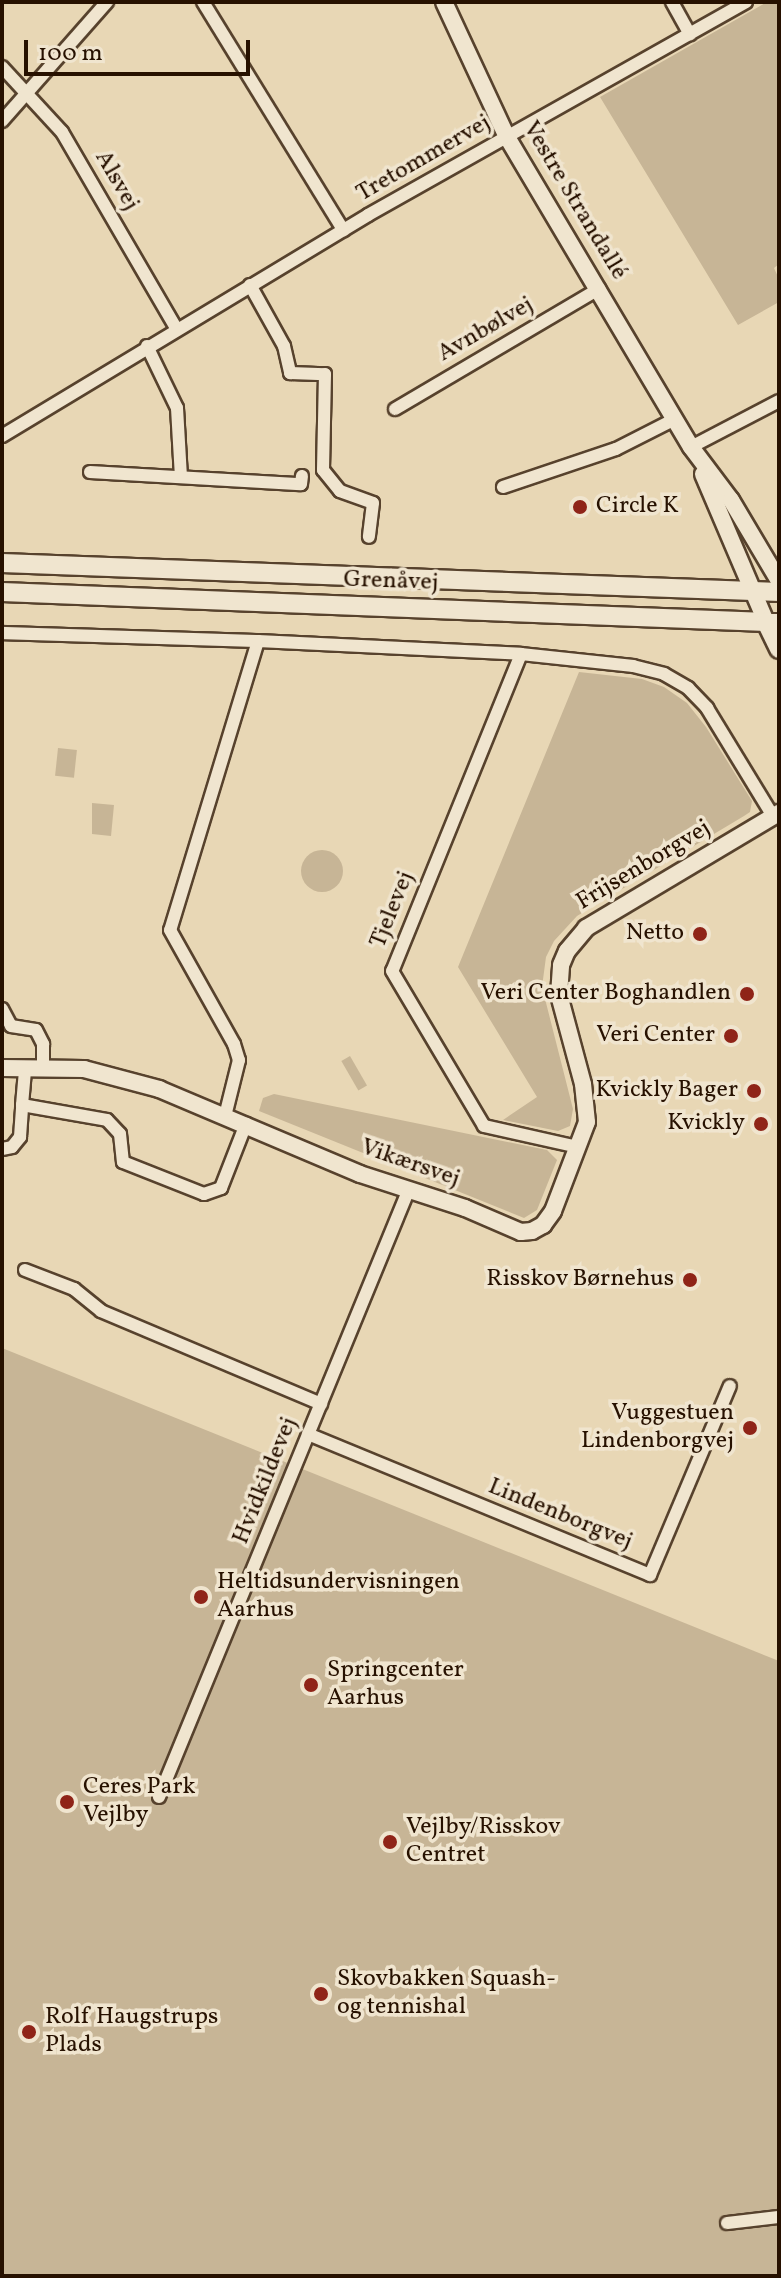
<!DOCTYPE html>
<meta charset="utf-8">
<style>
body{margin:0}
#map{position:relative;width:781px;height:2278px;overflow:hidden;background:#e8d7b5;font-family:Vollkorn,serif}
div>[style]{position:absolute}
.green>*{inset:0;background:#c7b596;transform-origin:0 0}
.round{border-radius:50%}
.roads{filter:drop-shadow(2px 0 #57422d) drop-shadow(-2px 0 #57422d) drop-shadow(0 2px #57422d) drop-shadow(0 -2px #57422d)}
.minor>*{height:12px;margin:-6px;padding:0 6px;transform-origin:6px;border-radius:6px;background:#f0e5cf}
.tertiary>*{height:16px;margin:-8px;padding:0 8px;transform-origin:8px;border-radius:8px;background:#f0e5cf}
.secondary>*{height:18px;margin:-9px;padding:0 9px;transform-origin:9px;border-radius:9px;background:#f0e5cf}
.dots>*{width:22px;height:22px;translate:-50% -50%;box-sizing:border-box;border:4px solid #f0e5cf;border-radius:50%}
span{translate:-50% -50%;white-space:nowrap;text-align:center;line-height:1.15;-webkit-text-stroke:7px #f0e5cf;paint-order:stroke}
.street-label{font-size:24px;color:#271100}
.poi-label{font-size:24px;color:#271100}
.left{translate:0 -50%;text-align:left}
.right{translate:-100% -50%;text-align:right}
.frame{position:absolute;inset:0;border:4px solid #271100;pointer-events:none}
.scale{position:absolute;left:24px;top:40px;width:226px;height:36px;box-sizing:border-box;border:4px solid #271100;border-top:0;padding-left:10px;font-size:24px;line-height:28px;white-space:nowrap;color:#271100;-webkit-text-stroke:6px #f0e5cf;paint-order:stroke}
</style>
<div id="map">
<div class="green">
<i style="clip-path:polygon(767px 2px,779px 2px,779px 264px,774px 268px,779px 279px,779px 302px,738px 325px,600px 97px)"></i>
<i style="clip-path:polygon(579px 672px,642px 679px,664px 687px,687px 703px,706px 727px,752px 801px,750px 812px,744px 816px,577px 916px,554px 941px,546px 957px,542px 987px,573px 1109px,570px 1126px,558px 1131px,503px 1120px,537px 1097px,458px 967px)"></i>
<i style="left:58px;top:748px;width:19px;height:28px;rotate:6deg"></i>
<i style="clip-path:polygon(92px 803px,114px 805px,111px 836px,92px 834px)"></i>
<i class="round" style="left:301px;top:850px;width:42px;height:42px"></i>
<i style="left:350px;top:1056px;width:34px;height:10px;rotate:60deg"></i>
<i style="clip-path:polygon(274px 1094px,547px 1150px,557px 1160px,537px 1210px,524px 1218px,259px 1111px,263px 1098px)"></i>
<i style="clip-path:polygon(2px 1348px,779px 1661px,779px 2276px,2px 2276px)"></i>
</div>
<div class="roads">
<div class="minor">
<i style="left:203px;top:2px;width:268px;rotate:58.4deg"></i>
<i style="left:672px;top:2px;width:37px;rotate:61deg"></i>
<i style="left:2px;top:67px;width:88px;rotate:47.3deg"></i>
<i style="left:62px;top:132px;width:227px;rotate:59.8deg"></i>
<i style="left:2px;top:121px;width:159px;rotate:-48.6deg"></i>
<i style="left:250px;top:285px;width:70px;rotate:60.9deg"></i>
<i style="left:284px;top:346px;width:28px;rotate:77deg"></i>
<i style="left:290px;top:373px;width:35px;rotate:2deg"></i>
<i style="left:325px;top:374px;width:96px;rotate:91.2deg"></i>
<i style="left:323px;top:470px;width:27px;rotate:51deg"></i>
<i style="left:340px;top:491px;width:35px;rotate:20deg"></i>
<i style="left:373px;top:503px;width:34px;rotate:97deg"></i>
<i style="left:147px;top:346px;width:69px;rotate:64.2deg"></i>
<i style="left:177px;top:408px;width:69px;rotate:86.7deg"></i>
<i style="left:395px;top:409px;width:237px;rotate:-30.5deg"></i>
<i style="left:2px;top:436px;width:428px;rotate:-31.1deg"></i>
<i style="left:368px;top:215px;width:434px;rotate:-29.4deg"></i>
<i style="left:691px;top:447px;width:99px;rotate:-27.6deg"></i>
<i style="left:90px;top:472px;width:211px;rotate:3.3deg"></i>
<i style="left:301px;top:484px;width:8px;rotate:-83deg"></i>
<i style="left:503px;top:487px;width:119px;rotate:-18.6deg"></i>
<i style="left:616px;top:449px;width:66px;rotate:-27deg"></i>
<i style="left:2px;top:633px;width:256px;rotate:1.8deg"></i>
<i style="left:258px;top:641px;width:302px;rotate:106.9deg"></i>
<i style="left:170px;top:930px;width:131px;rotate:60.7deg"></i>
<i style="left:234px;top:1044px;width:17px;rotate:73deg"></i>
<i style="left:239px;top:1060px;width:58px;rotate:104deg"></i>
<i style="left:258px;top:641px;width:263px;rotate:2.8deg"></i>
<i style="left:521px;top:654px;width:113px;rotate:6.1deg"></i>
<i style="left:633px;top:666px;width:32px;rotate:14deg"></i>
<i style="left:664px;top:674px;width:28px;rotate:30deg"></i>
<i style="left:688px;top:688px;width:28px;rotate:46deg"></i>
<i style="left:707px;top:708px;width:127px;rotate:58.6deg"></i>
<i style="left:521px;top:654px;width:342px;rotate:112.1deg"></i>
<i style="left:392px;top:971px;width:180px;rotate:59.3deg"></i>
<i style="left:484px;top:1126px;width:96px;rotate:12.6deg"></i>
<i style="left:2px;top:1009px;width:19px;rotate:62deg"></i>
<i style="left:11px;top:1026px;width:25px;rotate:9deg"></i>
<i style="left:36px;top:1030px;width:16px;rotate:63deg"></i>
<i style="left:43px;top:1044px;width:23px;rotate:90deg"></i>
<i style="left:22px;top:1105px;width:38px;rotate:-85deg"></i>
<i style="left:2px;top:1149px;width:10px;rotate:-11deg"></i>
<i style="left:12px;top:1147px;width:13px;rotate:-51deg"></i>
<i style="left:20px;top:1137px;width:32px;rotate:-86deg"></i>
<i style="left:22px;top:1105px;width:86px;rotate:10deg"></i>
<i style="left:107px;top:1120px;width:19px;rotate:47deg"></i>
<i style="left:120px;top:1134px;width:28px;rotate:84deg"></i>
<i style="left:123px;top:1162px;width:87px;rotate:21.6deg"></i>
<i style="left:204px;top:1194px;width:18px;rotate:-19deg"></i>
<i style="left:221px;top:1188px;width:69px;rotate:-68.7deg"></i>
<i style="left:25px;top:1270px;width:53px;rotate:21.2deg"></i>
<i style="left:74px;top:1289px;width:35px;rotate:39deg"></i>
<i style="left:101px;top:1311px;width:239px;rotate:22.9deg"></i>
<i style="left:308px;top:1434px;width:370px;rotate:22.4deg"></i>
<i style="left:650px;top:1575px;width:205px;rotate:-67.1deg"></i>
<i style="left:159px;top:1797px;width:657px;rotate:-67.65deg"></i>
<i style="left:727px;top:2223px;width:52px;rotate:-6.6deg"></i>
</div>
<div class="tertiary">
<i style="left:444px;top:2px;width:149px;rotate:65deg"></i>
<i style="left:507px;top:137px;width:360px;rotate:59.3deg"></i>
<i style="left:691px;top:447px;width:66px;rotate:53deg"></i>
<i style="left:731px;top:500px;width:94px;rotate:59.3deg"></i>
<i style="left:703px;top:474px;width:161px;rotate:66.9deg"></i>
<i style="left:766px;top:622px;width:13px"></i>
<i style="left:2px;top:1068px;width:82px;rotate:0.7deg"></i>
<i style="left:84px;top:1069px;width:78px;rotate:14.9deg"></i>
<i style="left:159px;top:1089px;width:218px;rotate:22.9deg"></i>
<i style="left:360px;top:1174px;width:110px;rotate:17.9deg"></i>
<i style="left:465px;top:1208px;width:61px;rotate:23.2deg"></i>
<i style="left:521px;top:1232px;width:11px;rotate:-5deg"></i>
<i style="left:532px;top:1231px;width:13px;rotate:-29deg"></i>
<i style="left:543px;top:1225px;width:17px;rotate:-54deg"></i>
<i style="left:553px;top:1211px;width:95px;rotate:-69.1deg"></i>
<i style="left:587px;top:1122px;width:38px;rotate:-96deg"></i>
<i style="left:583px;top:1084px;width:92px;rotate:-105.1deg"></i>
<i style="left:559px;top:995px;width:30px;rotate:-86deg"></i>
<i style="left:561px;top:965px;width:15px;rotate:-67deg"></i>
<i style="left:567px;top:951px;width:30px;rotate:-50deg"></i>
<i style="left:586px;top:928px;width:225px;rotate:-30.8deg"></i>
</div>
<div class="secondary">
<i style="left:2px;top:563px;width:778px;rotate:2.14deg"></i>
<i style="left:2px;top:592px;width:765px;rotate:2.25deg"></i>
<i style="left:766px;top:622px;width:30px;rotate:64deg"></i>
</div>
</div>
<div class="dots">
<i style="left:580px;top:507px;background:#8f2418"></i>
<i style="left:700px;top:934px;background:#8f2418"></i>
<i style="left:747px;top:994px;background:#8f2418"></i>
<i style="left:731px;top:1036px;background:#8f2418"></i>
<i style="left:754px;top:1091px;background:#8f2418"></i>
<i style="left:761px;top:1124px;background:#8f2418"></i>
<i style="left:690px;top:1280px;background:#8f2418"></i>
<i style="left:750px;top:1428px;background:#8f2418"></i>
<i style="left:201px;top:1597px;background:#8f2418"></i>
<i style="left:311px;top:1685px;background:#8f2418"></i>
<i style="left:67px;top:1802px;background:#8f2418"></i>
<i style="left:390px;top:1842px;background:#8f2418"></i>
<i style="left:321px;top:1994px;background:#8f2418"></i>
<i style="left:29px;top:2032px;background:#8f2418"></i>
</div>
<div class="street-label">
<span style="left:424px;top:159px;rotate:-30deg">Tretommervej</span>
<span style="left:116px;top:181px;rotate:60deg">Alsvej</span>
<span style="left:574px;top:201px;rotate:59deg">Vestre Strandallé</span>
<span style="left:486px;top:330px;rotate:-30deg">Avnbølvej</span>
<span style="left:391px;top:582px;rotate:2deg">Grenåvej</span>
<span style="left:644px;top:866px;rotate:-31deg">Frijsenborgvej</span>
<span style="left:393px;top:910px;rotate:-68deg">Tjelevej</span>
<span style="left:410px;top:1164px;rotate:19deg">Vikærsvej</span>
<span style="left:266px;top:1481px;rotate:-68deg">Hvidkildevej</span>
<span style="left:560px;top:1515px;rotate:22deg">Lindenborgvej</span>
</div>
<div class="poi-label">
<span class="left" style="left:596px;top:507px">Circle K</span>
<span class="right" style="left:684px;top:934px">Netto</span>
<span class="right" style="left:731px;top:994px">Veri Center Boghandlen</span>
<span class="right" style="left:715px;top:1036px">Veri Center</span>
<span class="right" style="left:738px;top:1091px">Kvickly Bager</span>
<span class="right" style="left:745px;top:1124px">Kvickly</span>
<span class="right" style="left:674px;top:1280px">Risskov Børnehus</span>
<span class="right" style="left:734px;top:1428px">Vuggestuen<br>Lindenborgvej</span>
<span class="left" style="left:217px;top:1597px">Heltidsundervisningen<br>Aarhus</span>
<span class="left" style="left:327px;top:1685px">Springcenter<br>Aarhus</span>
<span class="left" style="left:83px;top:1802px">Ceres Park<br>Vejlby</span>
<span class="left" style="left:406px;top:1842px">Vejlby/Risskov<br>Centret</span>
<span class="left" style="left:337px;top:1994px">Skovbakken Squash-<br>og tennishal</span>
<span class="left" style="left:45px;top:2032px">Rolf Haugstrups<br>Plads</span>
</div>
<div class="frame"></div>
<div class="scale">100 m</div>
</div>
